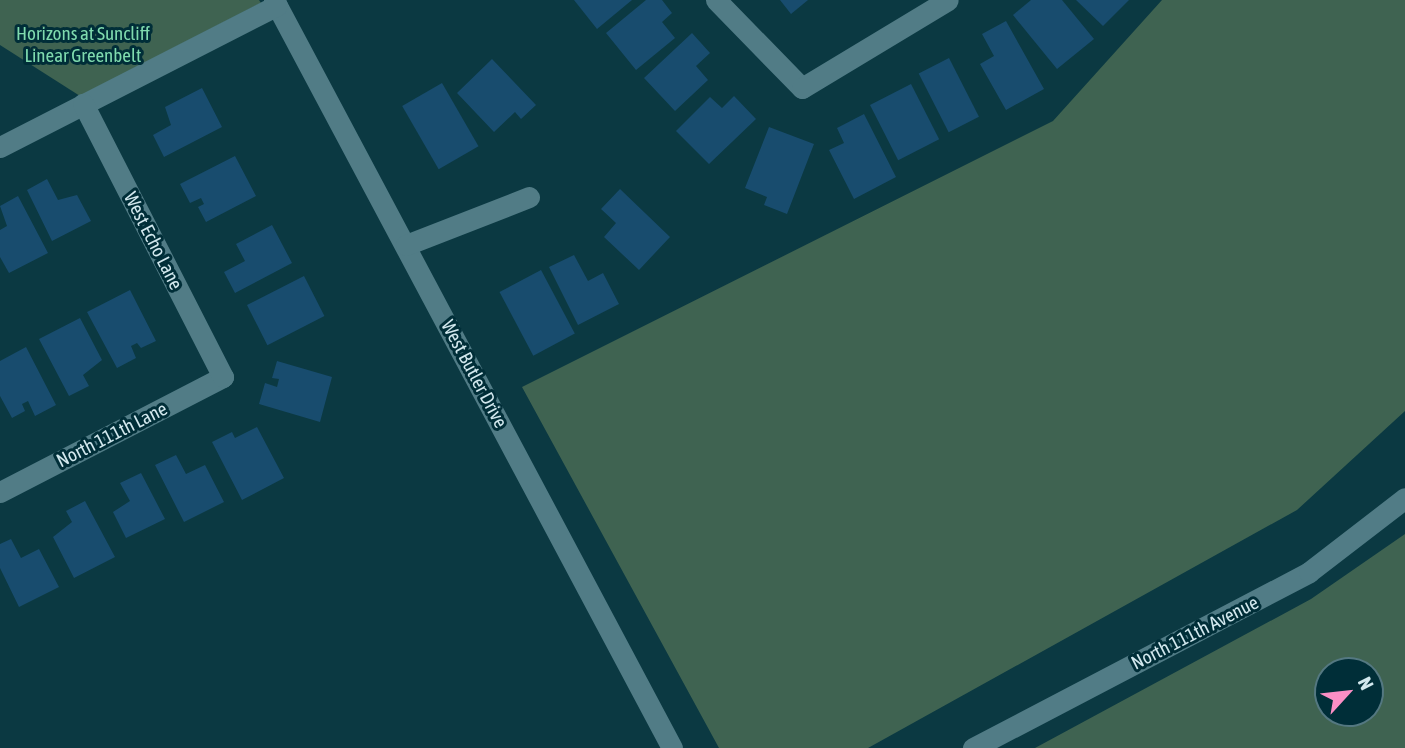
<!DOCTYPE html>
<style>
body{margin:0}
#map{position:relative;width:1405px;height:748px;overflow:hidden;background:#0b3942;font-family:"Asap Condensed",sans-serif}
div>[style]{position:absolute}
.green>*{inset:0;background:#3f6351}
.building>*{inset:0;background:#184c6e;transform-origin:0 0}
.minor>*{height:21px;margin:-10.5px;padding:0 10.5px;transform-origin:10.5px;border-radius:10.5px;background:#517c86}
span{translate:-50% -50%;white-space:nowrap;text-align:center;line-height:1.15;-webkit-text-stroke:6px #002e38;paint-order:stroke}
.park-label{font-size:19px;color:#7fdbae}
.street-label{font-size:19px;color:#d2e8ee}
.north{position:absolute;left:1314px;top:657px;width:70px;height:70px;box-sizing:border-box;background:#002e38;border:2px solid #547881;border-radius:50%;rotate:63deg;font-size:19px;font-weight:700;line-height:28px;text-align:center;color:#d2e8ee}
.north::after{content:'';display:block;margin:auto;width:24px;height:32px;background:#fb8fc5;clip-path:polygon(50% 0,100% 100%,50% 72%,0 100%)}
</style>
<div id="map">
<div class="green">
<i style="clip-path:polygon(0 0,259px 0,261px 3px,80px 96px,0 45px)"></i>
<i style="clip-path:polygon(1162px 0,1405px 0,1405px 411px,1297px 510px,868px 748px,719px 748px,522px 387px,1053px 121px)"></i>
<i style="clip-path:polygon(evenodd,1405px 534px,1405px 748px,1035px 748px,1311px 599px,1405px 534px,1328px 671px,1370px 671px,1370px 713px,1328px 713px,1328px 671px)"></i>
</div>
<div class="building">
<i style="clip-path:polygon(574px 0,632px 0,597px 29px)"></i>
<i style="clip-path:polygon(646px 0,662px 0,672px 13px,662px 22px,675px 38px,636px 70px,606px 33px)"></i>
<i style="clip-path:polygon(780px 0,808px 0,791px 14px)"></i>
<i style="clip-path:polygon(1031px 0,1062px 0,1094px 39px,1057px 69px,1013px 15px)"></i>
<i style="clip-path:polygon(1076px 0,1129px 0,1103px 26px)"></i>
<i style="clip-path:polygon(1006px 21px,1044px 89px,1006px 110px,980px 64px,994px 56px,982px 34px)"></i>
<i style="clip-path:polygon(692px 33px,710px 53px,696px 66px,708px 80px,675px 111px,644px 78px)"></i>
<i style="left:949px;top:58px;width:66px;height:34px;rotate:63deg"></i>
<i style="clip-path:polygon(492px 59px,536px 105px,521px 119px,515px 112px,494px 132px,457px 93px)"></i>
<i style="left:442px;top:83px;width:73px;height:46px;rotate:60deg"></i>
<i style="left:911px;top:84px;width:62px;height:46px;rotate:63deg"></i>
<i style="clip-path:polygon(202px 88px,222px 127px,164px 157px,153px 135px,171px 125px,165px 107px)"></i>
<i style="clip-path:polygon(734px 96px,756px 119px,709px 164px,676px 131px,710px 97px,722px 108px)"></i>
<i style="clip-path:polygon(864px 114px,896px 177px,854px 199px,829px 150px,844px 143px,837px 128px)"></i>
<i style="clip-path:polygon(769px 127px,814px 144px,787px 214px,764px 205px,767px 197px,745px 188px)"></i>
<i style="clip-path:polygon(235px 156px,256px 196px,206px 222px,198px 207px,204px 204px,201px 198px,190px 203px,180px 184px)"></i>
<i style="clip-path:polygon(47px 179px,58px 200px,77px 195px,91px 221px,52px 241px,27px 190px)"></i>
<i style="clip-path:polygon(620px 189px,670px 237px,639px 270px,604px 237px,616px 223px,601px 209px)"></i>
<i style="clip-path:polygon(18px 196px,48px 253px,9px 273px,0 257px,0 230px,7px 226px,0 206px)"></i>
<i style="clip-path:polygon(272px 225px,292px 263px,235px 293px,224px 272px,245px 261px,236px 244px)"></i>
<i style="clip-path:polygon(574px 255px,588px 281px,603px 273px,619px 304px,578px 325px,549px 267px)"></i>
<i style="left:541px;top:270px;width:72px;height:47px;rotate:62deg"></i>
<i style="left:304px;top:276px;width:45px;height:64px;rotate:63deg"></i>
<i style="clip-path:polygon(130px 290px,156px 341px,141px 348px,137px 343px,131px 346px,136px 358px,117px 368px,87px 312px)"></i>
<i style="clip-path:polygon(80px 318px,102px 360px,83px 375px,89px 386px,69px 396px,39px 339px)"></i>
<i style="clip-path:polygon(26px 347px,56px 405px,35px 416px,28px 401px,22px 404px,25px 411px,12px 418px,0 396px,0 361px)"></i>
<i style="clip-path:polygon(277px 361px,332px 377px,320px 422px,259px 404px,265px 383px,277px 387px,279px 379px,272px 378px)"></i>
<i style="clip-path:polygon(257px 427px,284px 478px,242px 500px,212px 442px,232px 432px,235px 438px)"></i>
<i style="clip-path:polygon(176px 455px,186px 474px,205px 465px,224px 502px,184px 522px,155px 465px)"></i>
<i style="clip-path:polygon(141px 473px,165px 519px,126px 538px,113px 512px,130px 501px,120px 483px)"></i>
<i style="clip-path:polygon(85px 501px,115px 557px,74px 578px,53px 537px,72px 522px,66px 511px)"></i>
<i style="clip-path:polygon(11px 539px,21px 558px,39px 549px,59px 587px,19px 607px,0 568px,0 544px)"></i>
</div>
<div class="minor">
<i style="left:274px;top:0;width:847px;rotate:61.98deg"></i>
<i style="left:716px;top:0;width:123px;rotate:45.7deg"></i>
<i style="left:802px;top:88px;width:170px;rotate:-31.1deg"></i>
<i style="left:0;top:147px;width:311px;rotate:-27.1deg"></i>
<i style="left:406px;top:245px;width:132px;rotate:-21.3deg"></i>
<i style="left:0;top:492px;width:251px;rotate:-27.3deg"></i>
<i style="left:223px;top:377px;width:307px;rotate:-117.1deg"></i>
<i style="left:973px;top:748px;width:379px;rotate:-27.6deg"></i>
<i style="left:1309px;top:572px;width:121px;rotate:-37.6deg"></i>
</div>
<div class="park-label">
<span style="left:83px;top:45px">Horizons at Suncliff<br>Linear Greenbelt</span>
</div>
<div class="street-label">
<span style="left:153px;top:241px;rotate:63deg">West Echo Lane</span>
<span style="left:474px;top:374px;rotate:62deg">West Butler Drive</span>
<span style="left:112px;top:435px;rotate:-27deg">North 111th Lane</span>
<span style="left:1195px;top:633px;rotate:-27deg">North 111th Avenue</span>
</div>
<div class="north">N</div>
</div>
